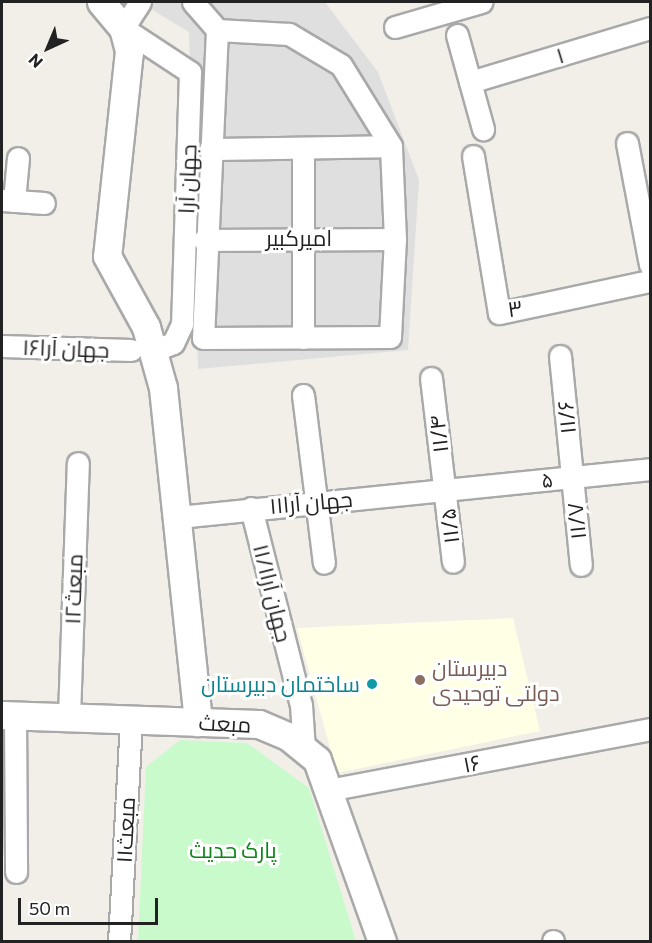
<!DOCTYPE html>
<meta charset="utf-8">
<style>
body{margin:0}
#map{position:relative;width:652px;height:943px;overflow:hidden;background:#f2efe9;font-family:Commissioner,Cairo,sans-serif}
div>[style]{position:absolute}
.residential>*{inset:0;background:#e0dfdf}
.education>*{inset:0;background:#ffffe5}
.park>*{inset:0;background:#c8facc}
.roads{filter:drop-shadow(2px 0 #a9a9a9) drop-shadow(-2px 0 #a9a9a9) drop-shadow(0 2px #a9a9a9) drop-shadow(0 -2px #a9a9a9)}
.minor>*{height:21px;margin:-10.5px;padding:0 10.5px;transform-origin:10.5px;border-radius:10.5px;background:#fff}
.tertiary>*{height:27px;margin:-13.5px;padding:0 13.5px;transform-origin:13.5px;border-radius:13.5px;background:#fff}
.dots>*{width:16px;height:16px;translate:-50% -50%;box-sizing:border-box;border:3px solid #fff;border-radius:50%}
span{translate:-50% -50%;white-space:nowrap;text-align:center;line-height:1.15;-webkit-text-stroke:6px #fff;paint-order:stroke}
.street-label{font-size:22px;color:#222}
.education-label{font-size:22px;color:#785e54}
.left{translate:0 -50%;text-align:left}
.culture-label{font-size:22px;color:#0d838f}
.right{translate:-100% -50%;text-align:right}
.park-label{font-size:22px;color:#0c8416}
.frame{position:absolute;inset:0;border:3px solid #222;pointer-events:none}
.north{position:absolute;left:18px;top:18px;width:60px;height:60px;-webkit-text-stroke:4px #fff;paint-order:stroke;rotate:224deg;font-size:16px;font-weight:700;line-height:24px;text-align:center;color:#222}
.north::after{content:'';display:block;margin:auto;width:21px;height:27px;background:#222;clip-path:polygon(50% 0,100% 100%,50% 72%,0 100%)}
.scale{position:absolute;left:18px;top:898px;width:140px;height:27px;box-sizing:border-box;border:3px solid #222;border-top:0;padding-left:8px;font-size:18px;line-height:21px;white-space:nowrap;color:#222;-webkit-text-stroke:4px #fff;paint-order:stroke}
</style>
<div id="map">
<div class="residential">
<i style="clip-path:polygon(139px 2px,325px 2px,378px 72px,419px 180px,408px 350px,198px 369px,189px 32px)"></i>
</div>
<div class="education">
<i style="clip-path:polygon(513px 618px,540px 731px,337px 773px,297px 628px)"></i>
</div>
<div class="park">
<i style="clip-path:polygon(180px 740px,247px 743px,309px 788px,356px 941px,138px 941px,146px 767px)"></i>
</div>
<div class="roads">
<div class="minor">
<i style="left:140px;top:2px;width:31px;rotate:123deg"></i>
<i style="left:123px;top:28px;width:80px;rotate:33.3deg"></i>
<i style="left:190px;top:72px;width:252px;rotate:91.8deg"></i>
<i style="left:182px;top:324px;width:21px;rotate:115deg"></i>
<i style="left:173px;top:343px;width:22px;rotate:158deg"></i>
<i style="left:193px;top:2px;width:37px;rotate:49deg"></i>
<i style="left:217px;top:30px;width:308px;rotate:92.6deg"></i>
<i style="left:203px;top:338px;width:187px;rotate:-0.3deg"></i>
<i style="left:390px;top:337px;width:98px;rotate:-87.1deg"></i>
<i style="left:395px;top:239px;width:93px;rotate:-92.5deg"></i>
<i style="left:391px;top:146px;width:95px;rotate:-121.7deg"></i>
<i style="left:341px;top:65px;width:61px;rotate:-149.2deg"></i>
<i style="left:289px;top:34px;width:72px;rotate:-176.8deg"></i>
<i style="left:395px;top:27px;width:90px;rotate:-16.2deg"></i>
<i style="left:457px;top:35px;width:98px;rotate:74.5deg"></i>
<i style="left:470px;top:82px;width:188px;rotate:-16.7deg"></i>
<i style="left:627px;top:143px;width:124px;rotate:79.3deg"></i>
<i style="left:210px;top:149px;width:181px;rotate:-0.9deg"></i>
<i style="left:473px;top:156px;width:159px;rotate:80.6deg"></i>
<i style="left:499px;top:313px;width:154px;rotate:-12deg"></i>
<i style="left:2px;top:200px;width:42px;rotate:4.1deg"></i>
<i style="left:14px;top:201px;width:43px;rotate:-84.7deg"></i>
<i style="left:204px;top:240px;width:191px;rotate:-0.3deg"></i>
<i style="left:303px;top:338px;width:190px;rotate:-90deg"></i>
<i style="left:2px;top:346px;width:129px;rotate:1.8deg"></i>
<i style="left:560px;top:356px;width:210px;rotate:84.3deg"></i>
<i style="left:431px;top:378px;width:185px;rotate:83.2deg"></i>
<i style="left:303px;top:395px;width:169px;rotate:82.9deg"></i>
<i style="left:251px;top:508px;width:203px;rotate:75.8deg"></i>
<i style="left:301px;top:705px;width:44px;rotate:86.1deg"></i>
<i style="left:179px;top:517px;width:473px;rotate:-5.8deg"></i>
<i style="left:15px;top:716px;width:156px;rotate:89.6deg"></i>
<i style="left:69px;top:716px;width:253px;rotate:-88deg"></i>
<i style="left:328px;top:790px;width:328px;rotate:-10.7deg"></i>
<i style="left:553px;top:941px;width:1px;rotate:90deg"></i>
<i style="left:119px;top:942px;width:223px;rotate:-86.9deg"></i>
</div>
<div class="tertiary">
<i style="left:101px;top:2px;width:34px;rotate:50deg"></i>
<i style="left:123px;top:28px;width:24px;rotate:75deg"></i>
<i style="left:129px;top:51px;width:206px;rotate:96.1deg"></i>
<i style="left:107px;top:256px;width:81px;rotate:61.2deg"></i>
<i style="left:146px;top:327px;width:63px;rotate:74.4deg"></i>
<i style="left:163px;top:388px;width:336px;rotate:84deg"></i>
<i style="left:2px;top:715px;width:257px;rotate:2deg"></i>
<i style="left:259px;top:724px;width:33px;rotate:23deg"></i>
<i style="left:289px;top:737px;width:36px;rotate:39deg"></i>
<i style="left:317px;top:760px;width:193px;rotate:70.3deg"></i>
</div>
</div>
<div class="dots">
<i style="left:420px;top:680px;background:#8d6e63"></i>
<i style="left:372px;top:684px;background:#0f9aa8"></i>
</div>
<div class="street-label">
<span style="left:560px;top:55px;rotate:-17deg">۱</span>
<span style="left:187px;top:179px;rotate:-88deg">جهان آرا</span>
<span style="left:299px;top:238px">امیرکبیر</span>
<span style="left:515px;top:308px;rotate:-8deg">۳</span>
<span style="left:66px;top:348px;rotate:2deg">جهان آرا۱۶</span>
<span style="left:566px;top:417px;rotate:-96deg">۱۱/۶</span>
<span style="left:438px;top:434px;rotate:-97deg">۱۱/۴</span>
<span style="left:547px;top:479px;rotate:-6deg">۵</span>
<span style="left:311px;top:502px;rotate:-5deg">جهان آرا۱۱</span>
<span style="left:576px;top:521px;rotate:-96deg">۱۱/۷</span>
<span style="left:449px;top:526px;rotate:-97deg">۱۱/۵</span>
<span style="left:73px;top:589px;rotate:-88deg">مبعث۱۲</span>
<span style="left:273px;top:593px;rotate:76deg">جهان آرا۱۱/۱</span>
<span style="left:225px;top:723px;rotate:3deg">مبعث</span>
<span style="left:472px;top:763px;rotate:-11deg">۱۶</span>
<span style="left:125px;top:830px;rotate:-87deg">مبعث۱۱</span>
</div>
<div class="education-label">
<span class="left" style="left:432px;top:680px">دبیرستان<br>دولتی توحیدی</span>
</div>
<div class="culture-label">
<span class="right" style="left:360px;top:684px">ساختمان دبیرستان</span>
</div>
<div class="park-label">
<span style="left:233px;top:850px">پارک حدیث</span>
</div>
<div class="frame"></div>
<div class="north">N</div>
<div class="scale">50 m</div>
</div>
